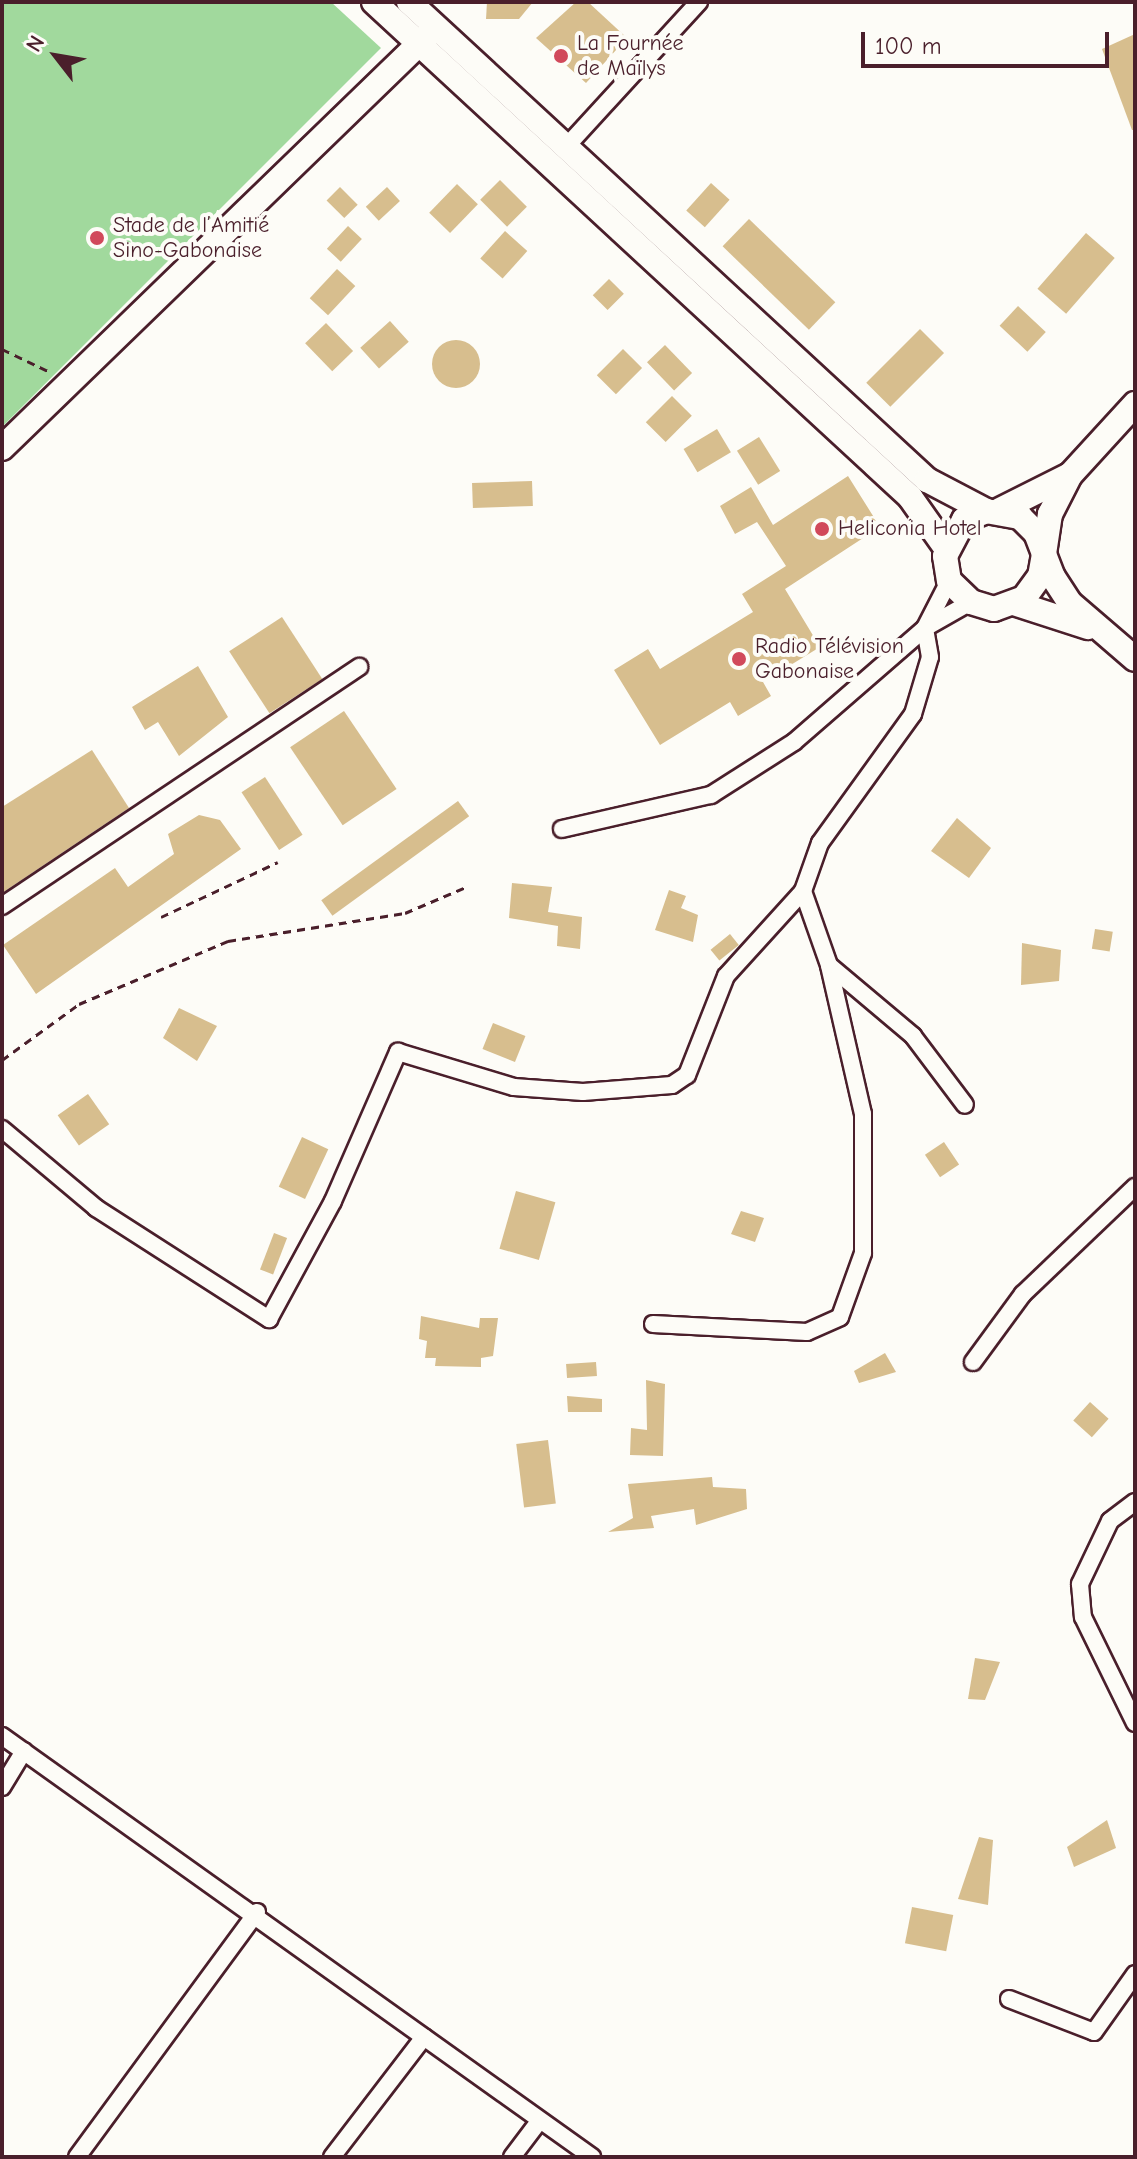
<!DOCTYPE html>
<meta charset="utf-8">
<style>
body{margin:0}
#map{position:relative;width:1137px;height:2159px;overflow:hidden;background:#fdfcf7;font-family:"Comic Neue",sans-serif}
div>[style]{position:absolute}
.green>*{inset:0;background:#a1d99d}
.building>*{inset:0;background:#d7be8e;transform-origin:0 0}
.round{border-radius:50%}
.path>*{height:3px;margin-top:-1.5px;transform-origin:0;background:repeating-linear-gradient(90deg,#4a1f2b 0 8px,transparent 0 14px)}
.roads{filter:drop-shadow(2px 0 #4a1f2b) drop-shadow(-2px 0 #4a1f2b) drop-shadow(0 2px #4a1f2b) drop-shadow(0 -2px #4a1f2b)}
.street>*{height:16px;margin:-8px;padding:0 8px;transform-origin:8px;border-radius:8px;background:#fdfcf7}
.secondary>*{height:24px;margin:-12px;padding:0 12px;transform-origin:12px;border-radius:12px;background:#fdfcf7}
.dots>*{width:22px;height:22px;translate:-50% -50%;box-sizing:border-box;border:4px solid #fdfcf7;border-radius:50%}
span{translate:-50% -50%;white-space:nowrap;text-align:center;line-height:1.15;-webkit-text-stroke:8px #fdfcf7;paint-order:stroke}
.poi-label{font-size:22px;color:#4a1f2b}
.left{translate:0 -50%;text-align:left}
.frame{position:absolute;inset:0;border:4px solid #4a1f2b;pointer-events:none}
.north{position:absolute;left:16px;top:16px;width:80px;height:80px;-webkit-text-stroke:6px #fdfcf7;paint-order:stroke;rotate:301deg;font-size:22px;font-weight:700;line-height:32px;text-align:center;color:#4a1f2b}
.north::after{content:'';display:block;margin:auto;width:28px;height:36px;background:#4a1f2b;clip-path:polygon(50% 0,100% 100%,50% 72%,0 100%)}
.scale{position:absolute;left:861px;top:32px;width:248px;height:36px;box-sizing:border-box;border:4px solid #4a1f2b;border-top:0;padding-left:10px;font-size:24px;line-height:28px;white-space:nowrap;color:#4a1f2b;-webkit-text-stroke:6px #fdfcf7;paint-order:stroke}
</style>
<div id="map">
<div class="green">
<i style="clip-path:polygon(2px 2px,331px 2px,381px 48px,2px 427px)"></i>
</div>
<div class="building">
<i style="clip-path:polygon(487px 2px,533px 2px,519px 19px,486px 19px)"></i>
<i style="clip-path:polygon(576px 2px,588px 2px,627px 38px,586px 83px,536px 38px)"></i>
<i style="clip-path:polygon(1135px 34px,1135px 130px,1132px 130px,1102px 49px)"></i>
<i style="left:500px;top:180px;width:38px;height:28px;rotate:45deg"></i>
<i style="left:711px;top:183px;width:25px;height:37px;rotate:42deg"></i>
<i style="left:457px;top:184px;width:29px;height:40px;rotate:44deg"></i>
<i style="left:340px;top:187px;width:25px;height:19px;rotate:45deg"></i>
<i style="left:387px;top:187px;width:19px;height:29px;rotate:47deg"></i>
<i style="left:749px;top:219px;width:120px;height:38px;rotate:44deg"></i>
<i style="left:348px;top:226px;width:19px;height:31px;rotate:43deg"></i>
<i style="left:505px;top:231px;width:30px;height:37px;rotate:42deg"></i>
<i style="left:1086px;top:233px;width:38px;height:74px;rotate:41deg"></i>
<i style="left:337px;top:269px;width:25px;height:40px;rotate:43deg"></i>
<i style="left:609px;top:279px;width:21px;height:23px;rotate:45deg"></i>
<i style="left:1018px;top:306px;width:38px;height:27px;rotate:43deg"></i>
<i style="left:390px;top:321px;width:28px;height:40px;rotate:48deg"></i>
<i style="left:326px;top:323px;width:39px;height:29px;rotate:46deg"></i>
<i style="left:920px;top:329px;width:34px;height:76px;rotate:45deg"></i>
<i class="round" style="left:432px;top:340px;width:48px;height:48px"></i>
<i style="left:665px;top:345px;width:39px;height:25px;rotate:46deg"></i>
<i style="left:623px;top:349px;width:27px;height:37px;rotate:45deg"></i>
<i style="left:672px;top:396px;width:28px;height:37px;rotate:45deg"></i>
<i style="left:717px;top:429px;width:27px;height:39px;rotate:59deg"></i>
<i style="left:759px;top:437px;width:40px;height:26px;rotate:58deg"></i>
<i style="clip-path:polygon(848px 476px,880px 527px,785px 589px,820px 647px,763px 682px,771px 696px,738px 716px,730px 702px,660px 745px,614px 670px,648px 649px,660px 669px,753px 612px,742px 594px,786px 566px,757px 522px,735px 534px,720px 506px,751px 487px,773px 525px)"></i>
<i style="left:532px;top:481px;width:25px;height:60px;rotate:88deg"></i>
<i style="left:282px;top:617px;width:74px;height:63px;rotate:57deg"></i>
<i style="clip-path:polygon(198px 666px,228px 717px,179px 756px,158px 722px,145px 730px,132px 707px)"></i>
<i style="left:344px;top:711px;width:94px;height:65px;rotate:56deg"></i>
<i style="clip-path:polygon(92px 750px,129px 808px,2px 893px,2px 807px)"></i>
<i style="left:265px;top:777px;width:69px;height:28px;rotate:57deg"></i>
<i style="left:458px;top:801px;width:19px;height:169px;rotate:54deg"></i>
<i style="clip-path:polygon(199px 815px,220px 820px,241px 849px,36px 994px,3px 945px,115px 868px,128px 887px,174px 854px,168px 834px)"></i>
<i style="clip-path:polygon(957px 818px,991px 848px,969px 878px,931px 851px)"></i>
<i style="clip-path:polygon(512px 883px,552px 887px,548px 912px,582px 917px,580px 949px,557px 946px,558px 926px,509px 918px)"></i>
<i style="clip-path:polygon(669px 890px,686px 896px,681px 908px,698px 915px,693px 942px,655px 930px)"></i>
<i style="left:1095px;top:929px;width:18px;height:20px;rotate:9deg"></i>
<i style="left:730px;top:934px;width:14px;height:25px;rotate:51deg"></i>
<i style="clip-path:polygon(1022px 943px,1061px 950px,1059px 981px,1021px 985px)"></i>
<i style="clip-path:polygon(179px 1008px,217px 1026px,197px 1061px,163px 1038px)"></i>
<i style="left:493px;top:1023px;width:35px;height:28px;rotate:22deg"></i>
<i style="left:88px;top:1094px;width:37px;height:37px;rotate:55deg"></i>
<i style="left:302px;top:1137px;width:29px;height:55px;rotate:25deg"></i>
<i style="left:944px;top:1142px;width:27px;height:23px;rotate:56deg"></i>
<i style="left:516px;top:1191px;width:41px;height:60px;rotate:16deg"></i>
<i style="clip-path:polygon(741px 1211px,764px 1218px,755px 1242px,731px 1234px)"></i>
<i style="left:274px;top:1233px;width:14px;height:39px;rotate:21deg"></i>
<i style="clip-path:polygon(421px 1316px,479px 1328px,480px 1318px,498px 1318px,493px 1356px,481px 1358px,481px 1367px,435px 1366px,436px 1358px,425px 1358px,427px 1341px,419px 1339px)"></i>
<i style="clip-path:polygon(885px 1353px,896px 1372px,859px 1383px,854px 1371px)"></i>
<i style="left:596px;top:1362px;width:14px;height:30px;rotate:86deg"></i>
<i style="clip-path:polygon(646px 1380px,665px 1384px,663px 1456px,630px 1455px,631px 1428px,647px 1430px)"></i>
<i style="clip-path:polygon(567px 1396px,602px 1399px,602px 1412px,568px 1412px)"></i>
<i style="left:1090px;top:1402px;width:25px;height:25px;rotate:42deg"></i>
<i style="left:548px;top:1440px;width:64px;height:32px;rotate:83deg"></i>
<i style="clip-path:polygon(712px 1477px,713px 1487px,746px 1489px,747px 1509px,696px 1525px,694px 1509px,651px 1516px,654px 1528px,608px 1532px,633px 1518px,628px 1484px)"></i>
<i style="clip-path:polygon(975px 1658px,1000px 1662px,985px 1700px,968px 1699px)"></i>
<i style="clip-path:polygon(1107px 1820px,1116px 1848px,1074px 1867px,1067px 1847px)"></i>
<i style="clip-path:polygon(979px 1837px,993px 1840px,988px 1905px,958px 1899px)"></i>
<i style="left:912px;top:1907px;width:42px;height:37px;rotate:11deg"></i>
</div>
<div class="path">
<i style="left:2px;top:349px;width:53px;rotate:25.6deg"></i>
<i style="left:161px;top:917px;width:129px;rotate:-25.2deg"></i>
<i style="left:2px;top:1060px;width:95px;rotate:-36deg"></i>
<i style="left:79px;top:1004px;width:162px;rotate:-22.9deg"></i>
<i style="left:228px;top:941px;width:179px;rotate:-9deg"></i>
<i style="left:405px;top:913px;width:66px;rotate:-23.1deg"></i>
</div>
<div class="roads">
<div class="street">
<i style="left:566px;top:147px;width:197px;rotate:-47.5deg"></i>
<i style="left:562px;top:829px;width:153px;rotate:-12.9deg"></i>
<i style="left:711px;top:795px;width:98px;rotate:-32.6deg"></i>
<i style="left:794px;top:742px;width:174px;rotate:-41deg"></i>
<i style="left:925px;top:628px;width:53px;rotate:-29.5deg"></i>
<i style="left:2px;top:906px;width:430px;rotate:-33.8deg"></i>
<i style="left:830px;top:966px;width:109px;rotate:40.1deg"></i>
<i style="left:913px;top:1036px;width:86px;rotate:53deg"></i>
<i style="left:2px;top:1129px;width:123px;rotate:40deg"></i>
<i style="left:96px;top:1208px;width:206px;rotate:32.7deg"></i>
<i style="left:269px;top:1319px;width:134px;rotate:-61.5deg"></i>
<i style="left:333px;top:1201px;width:163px;rotate:-66.4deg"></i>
<i style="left:398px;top:1052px;width:121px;rotate:16.8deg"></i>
<i style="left:514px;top:1087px;width:69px;rotate:4.1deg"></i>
<i style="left:583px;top:1092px;width:89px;rotate:-4.5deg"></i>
<i style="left:672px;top:1085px;width:18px;rotate:-34deg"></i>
<i style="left:687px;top:1075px;width:106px;rotate:-68.5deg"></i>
<i style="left:726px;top:976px;width:115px;rotate:-47.8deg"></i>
<i style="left:803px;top:891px;width:51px;rotate:-70.5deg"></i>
<i style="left:820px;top:843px;width:159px;rotate:-54.2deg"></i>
<i style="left:913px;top:714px;width:59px;rotate:-73.4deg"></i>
<i style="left:930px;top:657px;width:29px;rotate:-100deg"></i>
<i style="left:925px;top:628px;width:53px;rotate:-62.9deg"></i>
<i style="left:653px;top:1324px;width:154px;rotate:3deg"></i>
<i style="left:807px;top:1332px;width:36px;rotate:-24deg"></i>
<i style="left:840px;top:1317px;width:68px;rotate:-70.2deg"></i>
<i style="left:863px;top:1253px;width:139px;rotate:-90deg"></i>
<i style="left:863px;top:1114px;width:153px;rotate:-102.9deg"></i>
<i style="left:829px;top:965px;width:78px;rotate:-109.4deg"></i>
<i style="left:973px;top:1362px;width:84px;rotate:-53.7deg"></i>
<i style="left:1023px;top:1294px;width:155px;rotate:-43.7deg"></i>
<i style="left:1135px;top:1502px;width:31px;rotate:143deg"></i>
<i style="left:1110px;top:1521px;width:70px;rotate:115.5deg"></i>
<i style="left:1080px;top:1584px;width:33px;rotate:85deg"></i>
<i style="left:1083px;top:1617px;width:118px;rotate:63.9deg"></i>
<i style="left:2px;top:1736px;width:725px;rotate:35.51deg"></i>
<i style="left:2px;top:1787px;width:42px;rotate:-58.6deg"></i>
<i style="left:1009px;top:1999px;width:91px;rotate:21.2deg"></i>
<i style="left:1094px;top:2032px;width:71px;rotate:-54.7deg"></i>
<i style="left:77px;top:2157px;width:304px;rotate:-53.7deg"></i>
<i style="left:332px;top:2157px;width:151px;rotate:-52.5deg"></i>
<i style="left:512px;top:2157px;width:46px;rotate:-52.9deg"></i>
</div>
<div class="secondary">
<i style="left:374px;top:2px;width:730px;rotate:42.72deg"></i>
<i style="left:910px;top:497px;width:62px;rotate:54.8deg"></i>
<i style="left:409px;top:2px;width:705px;rotate:42.7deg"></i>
<i style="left:927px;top:480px;width:67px;rotate:27.7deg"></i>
<i style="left:1135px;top:404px;width:96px;rotate:132.5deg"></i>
<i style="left:1070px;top:475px;width:44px;rotate:117.1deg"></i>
<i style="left:1050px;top:514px;width:40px;rotate:98.5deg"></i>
<i style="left:1044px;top:554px;width:22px;rotate:100deg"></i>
<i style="left:1040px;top:576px;width:27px;rotate:126deg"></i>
<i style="left:1024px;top:598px;width:32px;rotate:160deg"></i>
<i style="left:994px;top:609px;width:24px;rotate:-163deg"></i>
<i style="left:971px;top:602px;width:30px;rotate:-136deg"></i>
<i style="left:949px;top:581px;width:25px;rotate:-99deg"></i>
<i style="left:945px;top:556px;width:41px;rotate:-62.2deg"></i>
<i style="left:964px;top:520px;width:24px;rotate:-22deg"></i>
<i style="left:986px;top:511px;width:35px;rotate:10deg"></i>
<i style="left:1020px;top:517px;width:23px;rotate:45deg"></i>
<i style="left:1036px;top:533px;width:22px;rotate:69deg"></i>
<i style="left:1044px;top:554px;width:25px;rotate:69deg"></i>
<i style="left:1053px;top:577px;width:31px;rotate:57deg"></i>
<i style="left:1070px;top:603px;width:86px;rotate:40.7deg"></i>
<i style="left:2px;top:448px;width:593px;rotate:-44.11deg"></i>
<i style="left:1000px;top:510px;width:78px;rotate:-26.6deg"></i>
<i style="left:1014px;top:603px;width:78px;rotate:18deg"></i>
</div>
</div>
<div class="dots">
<i style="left:561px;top:56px;background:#d1495b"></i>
<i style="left:97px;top:238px;background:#d1495b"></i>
<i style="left:822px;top:529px;background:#d1495b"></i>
<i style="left:739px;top:659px;background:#d1495b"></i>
</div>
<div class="poi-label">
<span class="left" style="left:577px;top:56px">La Fournée<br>de Maïlys</span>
<span class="left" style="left:113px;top:238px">Stade de l’Amitié<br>Sino-Gabonaise</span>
<span class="left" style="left:838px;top:529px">Heliconia Hotel</span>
<span class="left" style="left:755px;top:659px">Radio Télévision<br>Gabonaise</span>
</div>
<div class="frame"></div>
<div class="north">N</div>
<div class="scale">100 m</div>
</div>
